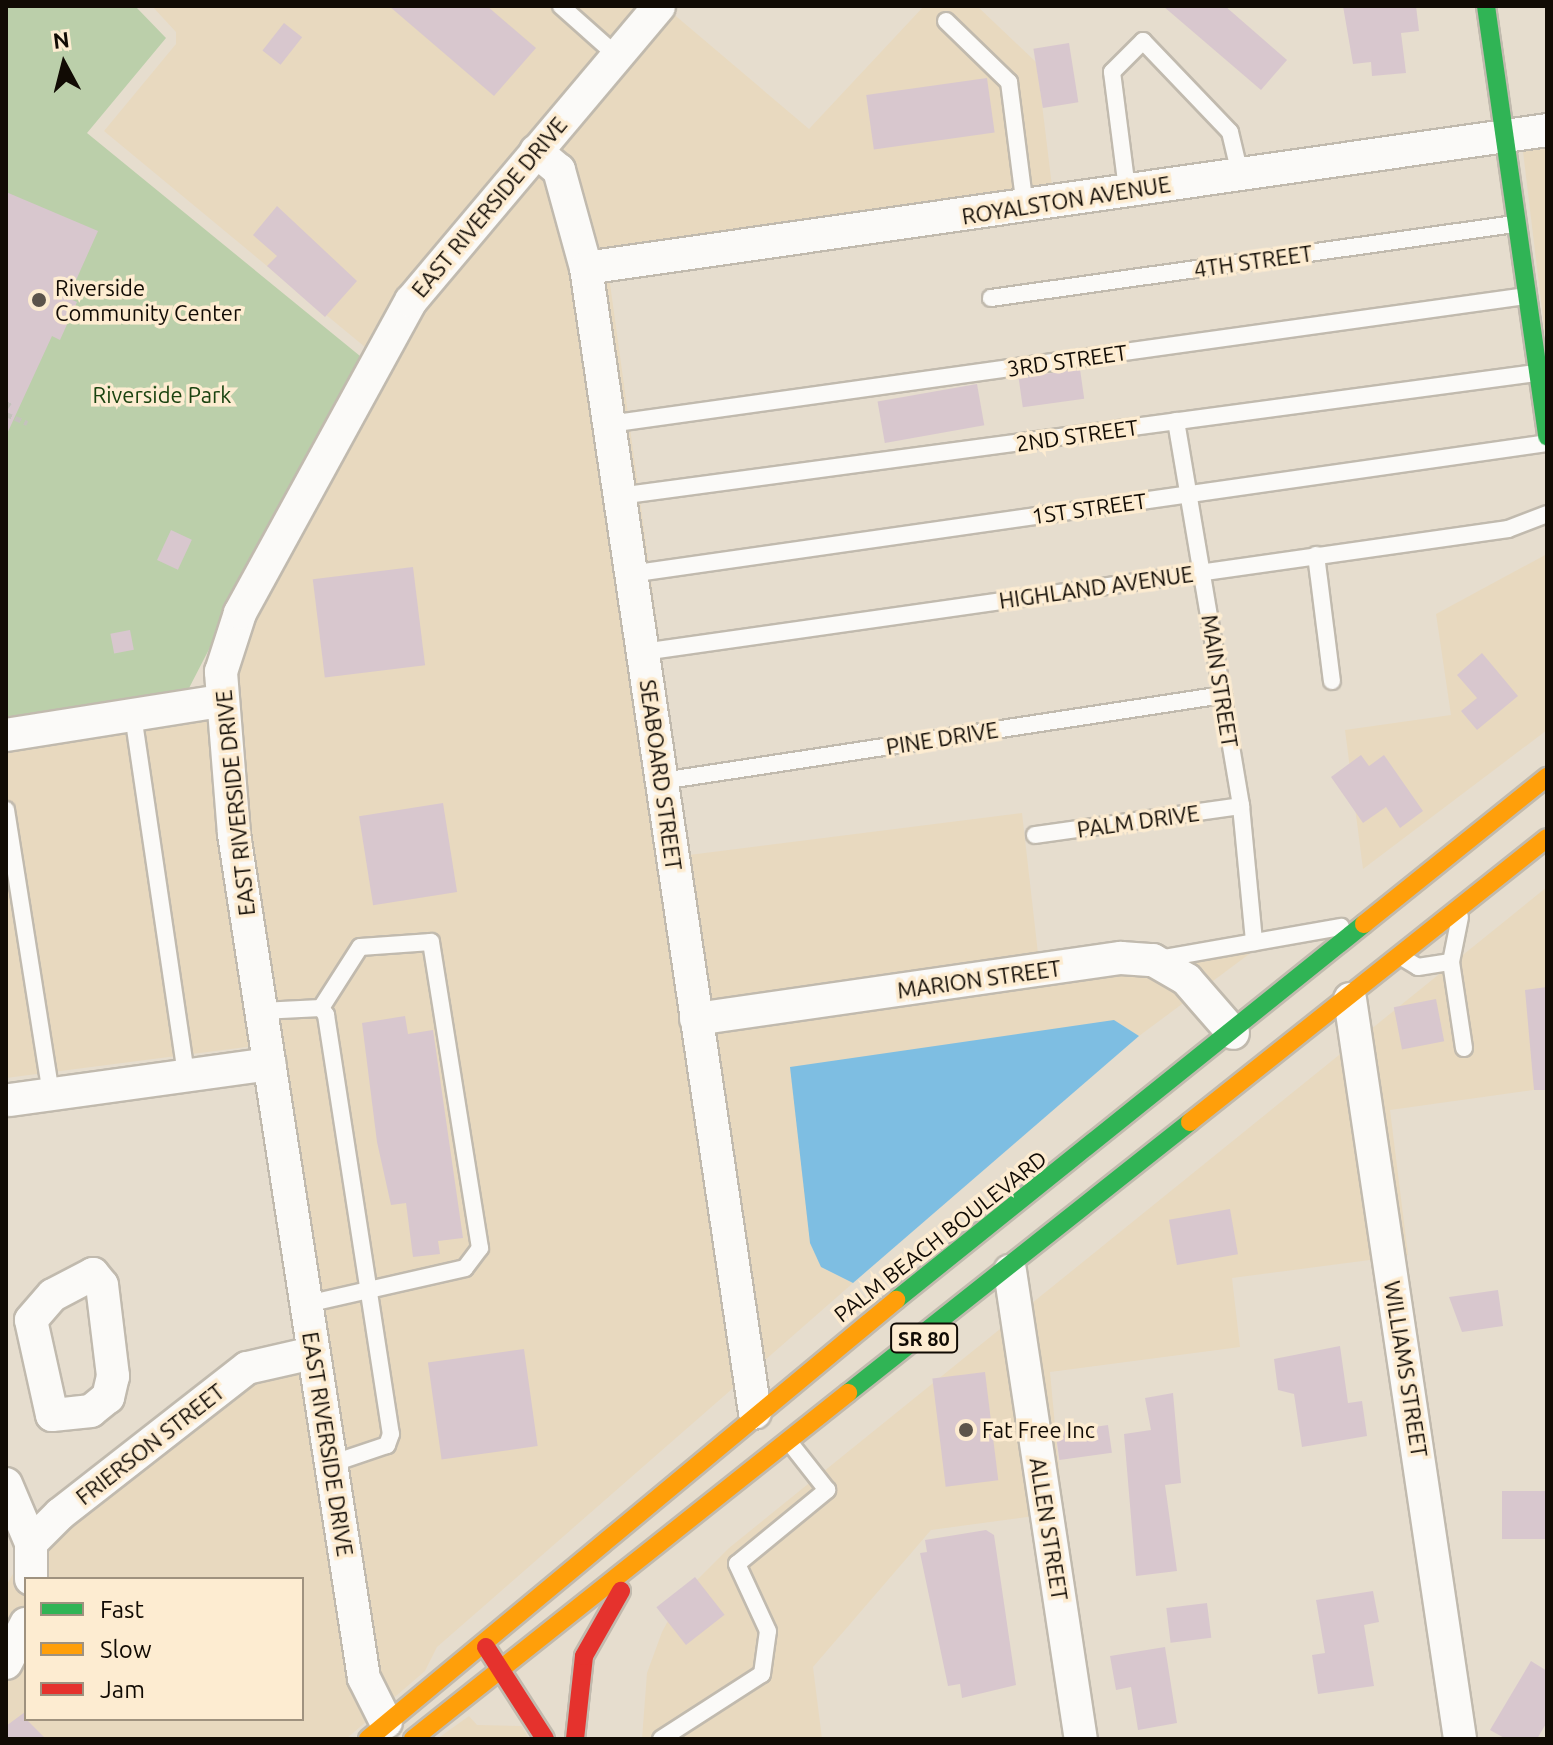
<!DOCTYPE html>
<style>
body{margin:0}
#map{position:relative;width:1553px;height:1745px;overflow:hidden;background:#e6ddce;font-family:Ubuntu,sans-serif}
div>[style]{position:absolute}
.built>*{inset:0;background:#e8d9bf}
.green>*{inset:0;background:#bbcfaa}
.water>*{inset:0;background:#7ebee2}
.building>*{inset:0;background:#d8c7ce;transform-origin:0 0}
.path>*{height:5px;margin-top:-2.5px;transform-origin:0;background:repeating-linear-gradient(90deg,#c5c2bd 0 6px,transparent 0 10px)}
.roads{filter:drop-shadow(2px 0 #c1baae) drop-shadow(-2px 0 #c1baae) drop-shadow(0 2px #c1baae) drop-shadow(0 -2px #c1baae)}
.lane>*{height:16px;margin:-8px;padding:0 8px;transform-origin:8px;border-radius:8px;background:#fbfaf8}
.street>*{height:32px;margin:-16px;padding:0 16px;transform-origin:16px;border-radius:16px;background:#fbfaf8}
.fast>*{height:18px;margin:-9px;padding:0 9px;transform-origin:9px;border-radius:9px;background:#30b455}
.slow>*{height:18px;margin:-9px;padding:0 9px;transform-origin:9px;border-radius:9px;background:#ff9f0a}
.jam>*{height:18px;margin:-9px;padding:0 9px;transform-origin:9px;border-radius:9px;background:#e5322d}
.dots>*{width:22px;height:22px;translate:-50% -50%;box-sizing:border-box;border:4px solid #fdecd1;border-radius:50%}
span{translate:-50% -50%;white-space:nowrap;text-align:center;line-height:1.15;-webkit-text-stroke:7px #fdecd1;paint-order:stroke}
.shield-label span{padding:2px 6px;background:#fdecd1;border:2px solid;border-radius:6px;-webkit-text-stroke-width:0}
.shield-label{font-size:20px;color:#110b04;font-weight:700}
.street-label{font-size:22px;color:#110b04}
.poi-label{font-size:22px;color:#110b04}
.left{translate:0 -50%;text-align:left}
.park-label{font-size:22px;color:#1a4310}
.frame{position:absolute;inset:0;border:8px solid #110b04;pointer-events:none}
.legend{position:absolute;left:24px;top:1577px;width:280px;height:144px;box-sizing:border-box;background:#fdecd1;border:2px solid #9f927f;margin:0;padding:10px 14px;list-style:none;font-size:24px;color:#110b04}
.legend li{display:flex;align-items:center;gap:16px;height:40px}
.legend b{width:40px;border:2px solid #9f927f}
.north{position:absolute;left:24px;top:24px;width:80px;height:80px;-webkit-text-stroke:6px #fdecd1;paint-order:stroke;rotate:353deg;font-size:22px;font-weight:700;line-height:32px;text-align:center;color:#110b04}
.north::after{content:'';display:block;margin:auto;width:28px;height:36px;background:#110b04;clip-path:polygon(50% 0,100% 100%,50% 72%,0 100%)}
</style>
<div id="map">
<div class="built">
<i style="clip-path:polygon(evenodd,152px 6px,664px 6px,809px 129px,924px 6px,977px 6px,1037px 63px,1054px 203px,607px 262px,689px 855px,1022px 813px,1040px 971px,1264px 943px,1139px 1036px,1114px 1020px,821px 1267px,853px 1283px,437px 1647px,425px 1671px,346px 1739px,6px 1739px,6px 1586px,47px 1515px,316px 1339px,254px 1046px,6px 1078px,6px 739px,197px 701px,219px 669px,371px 352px,104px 131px,176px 44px,176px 32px,152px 6px,26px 1579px,302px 1579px,302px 1719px,26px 1719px,26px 1579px)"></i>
<i style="clip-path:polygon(1547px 139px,1547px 351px,1522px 143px)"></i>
<i style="clip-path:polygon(1547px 554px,1547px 730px,1363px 869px,1345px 730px,1451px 715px,1436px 614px)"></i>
<i style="clip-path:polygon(1547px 887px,1547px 1088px,1390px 1110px,1408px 1255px,1232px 1278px,1240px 1347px,1050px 1372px,1063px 1512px,931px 1530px,813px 1667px,822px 1739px,642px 1739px,647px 1673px,662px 1632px,682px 1595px,729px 1548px)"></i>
<i style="clip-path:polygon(469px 1716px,477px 1725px,522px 1726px,529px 1739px,437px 1739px)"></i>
</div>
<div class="green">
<i style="clip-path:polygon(6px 6px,135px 6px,166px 38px,87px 133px,360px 356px,187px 692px,6px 725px)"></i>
</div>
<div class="water">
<i style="clip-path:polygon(1114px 1020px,1139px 1036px,853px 1283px,821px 1267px,810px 1243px,790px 1067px)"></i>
</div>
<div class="building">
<i style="clip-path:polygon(389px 6px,487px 6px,536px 48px,494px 96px)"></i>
<i style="clip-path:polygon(1163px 6px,1225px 6px,1287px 60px,1261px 90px)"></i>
<i style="clip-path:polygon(1343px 6px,1416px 6px,1419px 31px,1401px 33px,1406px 73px,1372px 76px,1371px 62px,1353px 64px)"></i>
<i style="left:284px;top:23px;width:23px;height:35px;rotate:38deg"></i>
<i style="left:1069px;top:43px;width:60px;height:36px;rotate:81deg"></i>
<i style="left:987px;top:78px;width:55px;height:122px;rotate:82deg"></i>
<i style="clip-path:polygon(6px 192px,98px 231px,68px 298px,77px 302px,60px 340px,52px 336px,6px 436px)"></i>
<i style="clip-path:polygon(277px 206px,357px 281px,325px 317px,267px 266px,277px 256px,253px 235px)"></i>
<i style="left:1080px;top:369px;width:30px;height:62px;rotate:82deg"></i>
<i style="left:977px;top:384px;width:42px;height:101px;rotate:80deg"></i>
<i style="left:171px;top:530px;width:23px;height:33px;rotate:25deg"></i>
<i style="left:413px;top:567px;width:99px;height:101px;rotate:83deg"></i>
<i style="left:130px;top:630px;width:20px;height:20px;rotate:79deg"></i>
<i style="clip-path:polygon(1482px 653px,1518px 696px,1477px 730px,1461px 711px,1477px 698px,1457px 675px)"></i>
<i style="clip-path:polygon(1361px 755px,1369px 766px,1384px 755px,1423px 811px,1400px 828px,1386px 807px,1363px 823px,1331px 777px)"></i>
<i style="left:443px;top:803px;width:90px;height:85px;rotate:81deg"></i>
<i style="clip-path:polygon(1547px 987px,1547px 1090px,1534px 1090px,1525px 990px)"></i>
<i style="left:1436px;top:999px;width:43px;height:43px;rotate:79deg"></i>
<i style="clip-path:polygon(405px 1016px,408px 1034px,433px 1030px,463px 1238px,438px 1241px,440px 1254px,413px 1257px,406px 1203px,391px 1205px,377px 1142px,362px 1023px)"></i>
<i style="left:1230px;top:1209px;width:46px;height:62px;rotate:80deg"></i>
<i style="clip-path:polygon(1498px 1290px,1503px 1326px,1462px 1332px,1449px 1297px)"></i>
<i style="clip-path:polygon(1340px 1346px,1348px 1403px,1362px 1401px,1367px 1436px,1302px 1447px,1294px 1394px,1278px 1390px,1274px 1359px)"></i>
<i style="left:524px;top:1349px;width:98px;height:97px;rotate:82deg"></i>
<i style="left:985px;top:1372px;width:109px;height:53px;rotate:83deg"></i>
<i style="clip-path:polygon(1173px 1393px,1181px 1483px,1165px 1485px,1177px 1571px,1136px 1576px,1124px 1434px,1151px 1430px,1145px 1398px)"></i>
<i style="left:1108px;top:1425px;width:28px;height:53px;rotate:82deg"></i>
<i style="left:1547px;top:1491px;width:48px;height:45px;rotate:90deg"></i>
<i style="clip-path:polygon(986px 1530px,994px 1535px,1016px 1685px,962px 1698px,960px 1684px,948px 1686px,920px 1553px,927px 1552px,925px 1540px)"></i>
<i style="left:695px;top:1577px;width:48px;height:49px;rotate:52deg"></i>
<i style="clip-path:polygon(1373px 1591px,1379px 1622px,1364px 1625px,1374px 1686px,1318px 1694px,1312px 1655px,1325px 1653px,1316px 1600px)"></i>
<i style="left:1207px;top:1603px;width:35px;height:41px;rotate:83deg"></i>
<i style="clip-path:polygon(1165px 1647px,1177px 1723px,1138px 1730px,1131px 1687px,1116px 1690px,1110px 1656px)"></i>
<i style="clip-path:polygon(1531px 1661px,1547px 1671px,1547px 1722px,1537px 1739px,1506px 1739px,1490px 1730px)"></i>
<i style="clip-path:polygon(25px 1712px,26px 1719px,46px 1739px,6px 1739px,6px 1726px)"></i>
</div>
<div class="path">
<i style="left:6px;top:407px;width:9px;rotate:-54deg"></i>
<i style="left:6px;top:414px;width:23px;rotate:23deg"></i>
</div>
<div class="roads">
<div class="lane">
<i style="left:561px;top:6px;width:74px;rotate:41.7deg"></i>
<i style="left:946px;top:21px;width:88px;rotate:44.1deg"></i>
<i style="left:1009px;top:82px;width:126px;rotate:82.7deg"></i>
<i style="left:1127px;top:189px;width:118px;rotate:-97.3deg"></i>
<i style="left:1112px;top:72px;width:44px;rotate:-45deg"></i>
<i style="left:1143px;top:41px;width:126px;rotate:46.3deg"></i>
<i style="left:1230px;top:132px;width:43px;rotate:76.6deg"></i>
<i style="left:991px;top:298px;width:528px;rotate:-8.05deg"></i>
<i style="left:1176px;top:421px;width:390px;rotate:80.4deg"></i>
<i style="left:1241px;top:806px;width:137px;rotate:84.5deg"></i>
<i style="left:609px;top:424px;width:925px;rotate:-7.95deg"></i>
<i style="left:619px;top:496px;width:925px;rotate:-7.64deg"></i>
<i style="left:1316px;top:555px;width:127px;rotate:82.8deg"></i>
<i style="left:630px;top:574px;width:926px;rotate:-8.13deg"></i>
<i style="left:643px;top:652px;width:874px;rotate:-8.09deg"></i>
<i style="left:1508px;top:529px;width:42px;rotate:-21deg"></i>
<i style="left:133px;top:715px;width:365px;rotate:81.6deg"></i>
<i style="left:662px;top:781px;width:568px;rotate:-8.72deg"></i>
<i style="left:6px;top:810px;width:288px;rotate:81deg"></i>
<i style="left:1035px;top:835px;width:208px;rotate:-8deg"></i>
<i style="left:1403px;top:958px;width:17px;rotate:31deg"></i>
<i style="left:1418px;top:967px;width:33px;rotate:-9deg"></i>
<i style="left:1451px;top:962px;width:46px;rotate:-78.7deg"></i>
<i style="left:1159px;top:959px;width:185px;rotate:-10deg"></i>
<i style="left:1451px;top:962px;width:87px;rotate:81.4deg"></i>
<i style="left:261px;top:1011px;width:60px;rotate:-2.9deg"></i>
<i style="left:321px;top:1008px;width:9px;rotate:54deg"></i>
<i style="left:326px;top:1015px;width:424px;rotate:81.2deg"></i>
<i style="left:391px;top:1434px;width:12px;rotate:110deg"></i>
<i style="left:387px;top:1445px;width:59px;rotate:161.3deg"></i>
<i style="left:307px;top:1304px;width:162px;rotate:-12.8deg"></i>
<i style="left:465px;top:1268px;width:25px;rotate:-53deg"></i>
<i style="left:480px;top:1248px;width:310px;rotate:-99.1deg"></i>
<i style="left:431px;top:942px;width:71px;rotate:176deg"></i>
<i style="left:360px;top:947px;width:72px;rotate:122.6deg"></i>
<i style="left:661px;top:1739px;width:120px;rotate:-32.8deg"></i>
<i style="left:762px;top:1674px;width:43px;rotate:-82.1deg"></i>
<i style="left:768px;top:1631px;width:74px;rotate:-114.8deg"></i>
<i style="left:737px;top:1564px;width:117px;rotate:-39.4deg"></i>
<i style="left:827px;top:1490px;width:60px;rotate:-128.2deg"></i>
</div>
<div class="street">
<i style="left:536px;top:151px;width:30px;rotate:40deg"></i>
<i style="left:559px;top:170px;width:102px;rotate:74.6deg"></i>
<i style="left:586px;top:268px;width:1157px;rotate:81.6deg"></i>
<i style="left:586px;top:268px;width:971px;rotate:-8.17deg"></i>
<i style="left:6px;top:735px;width:217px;rotate:-9deg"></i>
<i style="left:1350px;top:999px;width:748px;rotate:81.54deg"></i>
<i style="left:696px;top:1019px;width:429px;rotate:-8.2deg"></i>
<i style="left:1121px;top:958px;width:32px;rotate:4deg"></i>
<i style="left:1153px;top:960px;width:39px;rotate:30deg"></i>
<i style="left:1187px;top:980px;width:70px;rotate:49deg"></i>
<i style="left:10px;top:1100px;width:262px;rotate:-7.9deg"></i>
<i style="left:1010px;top:1271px;width:473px;rotate:81.4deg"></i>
<i style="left:93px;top:1274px;width:14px;rotate:51deg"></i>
<i style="left:102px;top:1285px;width:92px;rotate:83.1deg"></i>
<i style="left:113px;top:1376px;width:22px;rotate:103deg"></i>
<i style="left:108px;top:1397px;width:22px;rotate:141deg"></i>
<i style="left:91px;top:1411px;width:39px;rotate:174deg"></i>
<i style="left:52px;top:1415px;width:97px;rotate:-102.5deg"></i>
<i style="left:31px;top:1320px;width:33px;rotate:-49deg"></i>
<i style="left:53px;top:1295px;width:45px;rotate:-27.7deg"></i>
<i style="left:6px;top:1484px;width:64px;rotate:67deg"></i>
<i style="left:31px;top:1579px;width:36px;rotate:-90deg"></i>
<i style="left:31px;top:1543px;width:41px;rotate:-45deg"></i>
<i style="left:60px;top:1514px;width:237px;rotate:-38deg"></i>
<i style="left:247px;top:1368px;width:68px;rotate:-12.8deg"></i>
<i style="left:6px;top:1663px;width:44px;rotate:-62.9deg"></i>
<i style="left:386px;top:1722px;width:49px;rotate:-116.6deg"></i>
<i style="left:364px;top:1678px;width:854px;rotate:-98.76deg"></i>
<i style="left:234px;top:834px;width:163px;rotate:-94.6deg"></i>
<i style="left:221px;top:672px;width:62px;rotate:-72.1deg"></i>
<i style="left:240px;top:613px;width:356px;rotate:-61.3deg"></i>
<i style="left:411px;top:301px;width:385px;rotate:-49.9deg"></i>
</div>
<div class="fast">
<i style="left:1486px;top:6px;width:435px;rotate:81.9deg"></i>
<i style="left:896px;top:1300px;width:600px;rotate:-38.78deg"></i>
<i style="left:848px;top:1393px;width:436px;rotate:-38.4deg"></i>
</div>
<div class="slow">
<i style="left:1364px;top:924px;width:235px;rotate:-38.8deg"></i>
<i style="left:1190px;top:1122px;width:456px;rotate:-38.5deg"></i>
<i style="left:368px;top:1739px;width:687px;rotate:-39.74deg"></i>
<i style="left:413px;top:1739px;width:556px;rotate:-38.5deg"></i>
</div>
<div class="jam">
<i style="left:486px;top:1647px;width:109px;rotate:57.3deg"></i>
<i style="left:575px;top:1739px;width:83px;rotate:-83.8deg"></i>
<i style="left:584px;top:1656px;width:75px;rotate:-60.4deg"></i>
</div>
</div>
<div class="dots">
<i style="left:39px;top:300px;background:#5c544b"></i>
<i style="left:966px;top:1430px;background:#5c544b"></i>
</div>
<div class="shield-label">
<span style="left:924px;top:1338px">SR 80</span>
</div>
<div class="street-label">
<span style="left:1066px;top:200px;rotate:-9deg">ROYALSTON AVENUE</span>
<span style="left:489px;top:207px;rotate:-50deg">EAST RIVERSIDE DRIVE</span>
<span style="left:1253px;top:261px;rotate:-8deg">4TH STREET</span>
<span style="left:1067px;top:360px;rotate:-8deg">3RD STREET</span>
<span style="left:1077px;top:435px;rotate:-8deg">2ND STREET</span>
<span style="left:1089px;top:508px;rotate:-8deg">1ST STREET</span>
<span style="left:1096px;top:587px;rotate:-8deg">HIGHLAND AVENUE</span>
<span style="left:1220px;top:681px;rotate:81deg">MAIN STREET</span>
<span style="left:942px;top:738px;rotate:-9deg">PINE DRIVE</span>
<span style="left:661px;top:775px;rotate:82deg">SEABOARD STREET</span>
<span style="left:235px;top:803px;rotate:-96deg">EAST RIVERSIDE DRIVE</span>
<span style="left:1138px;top:821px;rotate:-8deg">PALM DRIVE</span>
<span style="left:979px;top:979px;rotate:-8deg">MARION STREET</span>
<span style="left:940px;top:1236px;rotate:-38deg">PALM BEACH BOULEVARD</span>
<span style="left:1406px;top:1369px;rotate:81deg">WILLIAMS STREET</span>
<span style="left:150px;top:1444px;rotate:-38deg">FRIERSON STREET</span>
<span style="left:328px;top:1444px;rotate:81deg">EAST RIVERSIDE DRIVE</span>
<span style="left:1049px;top:1529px;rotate:81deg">ALLEN STREET</span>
</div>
<div class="poi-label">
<span class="left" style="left:55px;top:300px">Riverside<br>Community Center</span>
<span class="left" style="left:982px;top:1430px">Fat Free Inc</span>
</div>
<div class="park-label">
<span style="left:162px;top:395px">Riverside Park</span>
</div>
<div class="frame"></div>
<ul class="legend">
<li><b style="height:10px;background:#30b455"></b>Fast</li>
<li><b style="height:10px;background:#ff9f0a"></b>Slow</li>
<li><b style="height:10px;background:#e5322d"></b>Jam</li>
</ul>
<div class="north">N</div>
</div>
